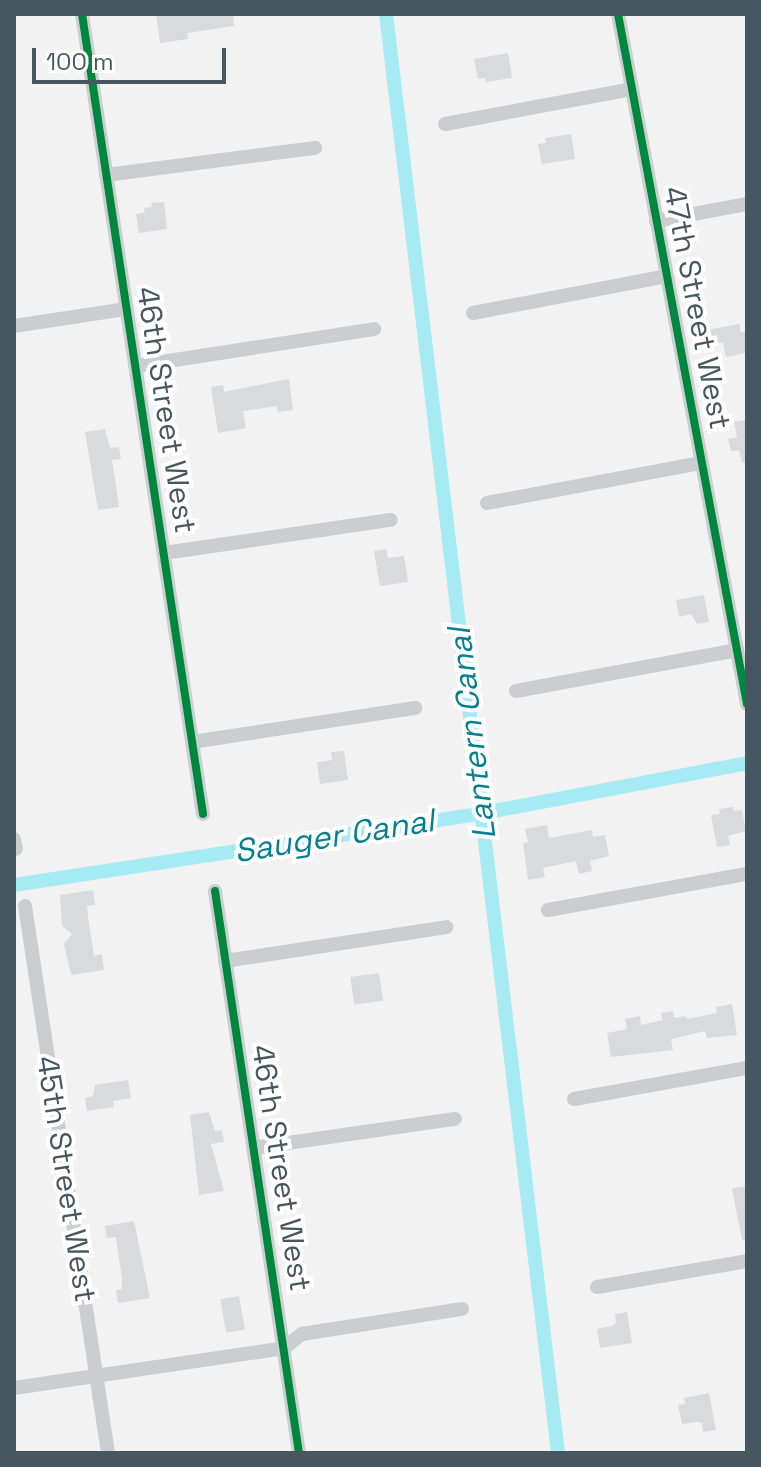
<!DOCTYPE html>
<style>
body{margin:0}
#map{position:relative;width:761px;height:1467px;overflow:hidden;background:#f2f2f2;font-family:"Space Grotesk",sans-serif}
div>[style]{position:absolute}
.canal>*{height:14px;margin:-7px;padding:0 7px;transform-origin:7px;border-radius:7px;background:#a6ebf4}
.building>*{inset:0;background:#d8dadb;transform-origin:0 0}
.minor>*{height:14px;margin:-7px;padding:0 7px;transform-origin:7px;border-radius:7px;background:#caced1}
.cycleway>*{height:8px;margin:-4px;padding:0 4px;transform-origin:4px;border-radius:4px;background:#00873e}
span{translate:-50% -50%;white-space:nowrap;text-align:center;line-height:1.15;-webkit-text-stroke:8px #fff;paint-order:stroke}
.street-label{font-size:30px;color:#475760}
.water-label{font-size:32px;color:#048090;font-style:italic}
.frame{position:absolute;inset:0;border:16px solid #475760;pointer-events:none}
.scale{position:absolute;left:32px;top:48px;width:194px;height:36px;box-sizing:border-box;border:4px solid #475760;border-top:0;padding-left:10px;font-size:24px;line-height:28px;white-space:nowrap;color:#475760;-webkit-text-stroke:6px #fff;paint-order:stroke}
</style>
<div id="map">
<div class="canal">
<i style="left:386px;top:14px;width:1449px;rotate:83.18deg"></i>
<i style="left:14px;top:885px;width:474px;rotate:-8.7deg"></i>
<i style="left:483px;top:813px;width:269px;rotate:-10.7deg"></i>
</div>
<div class="building">
<i style="clip-path:polygon(156px 14px,233px 14px,234px 26px,187px 33px,188px 39px,160px 43px)"></i>
<i style="clip-path:polygon(508px 53px,512px 78px,486px 82px,485px 78px,478px 79px,474px 59px)"></i>
<i style="clip-path:polygon(571px 134px,575px 159px,542px 164px,538px 144px,546px 143px,545px 138px)"></i>
<i style="clip-path:polygon(164px 202px,167px 229px,139px 233px,136px 214px,145px 212px,144px 208px,152px 207px,151px 203px)"></i>
<i style="clip-path:polygon(739px 324px,741px 332px,747px 331px,745px 353px,726px 357px,723px 343px,710px 342px,708px 330px)"></i>
<i style="clip-path:polygon(289px 379px,293px 410px,278px 412px,277px 406px,243px 411px,246px 428px,218px 433px,211px 387px,223px 385px,224px 392px)"></i>
<i style="clip-path:polygon(747px 420px,747px 462px,742px 463px,739px 450px,731px 451px,728px 439px,737px 437px,734px 422px)"></i>
<i style="clip-path:polygon(105px 429px,110px 448px,119px 447px,121px 459px,112px 460px,119px 507px,98px 510px,85px 432px)"></i>
<i style="clip-path:polygon(386px 549px,388px 558px,404px 556px,408px 582px,380px 586px,374px 551px)"></i>
<i style="clip-path:polygon(704px 595px,709px 622px,697px 624px,691px 614px,679px 617px,676px 600px)"></i>
<i style="clip-path:polygon(344px 751px,348px 780px,320px 784px,317px 762px,332px 760px,331px 752px)"></i>
<i style="clip-path:polygon(733px 807px,734px 811px,742px 810px,746px 831px,728px 836px,730px 845px,717px 847px,711px 815px,720px 814px,719px 809px)"></i>
<i style="clip-path:polygon(547px 825px,549px 838px,592px 830px,593px 837px,605px 835px,609px 856px,590px 861px,592px 871px,579px 874px,576px 861px,543px 868px,545px 877px,528px 880px,523px 843px,528px 842px,525px 829px)"></i>
<i style="clip-path:polygon(93px 890px,95px 905px,87px 906px,89px 924px,94px 956px,102px 954px,104px 970px,71px 975px,64px 944px,72px 934px,62px 926px,60px 895px)"></i>
<i style="left:379px;top:973px;width:28px;height:29px;rotate:82deg"></i>
<i style="clip-path:polygon(732px 1004px,737px 1035px,707px 1038px,705px 1031px,671px 1039px,673px 1050px,611px 1057px,607px 1033px,627px 1029px,625px 1019px,640px 1016px,641px 1025px,663px 1020px,661px 1013px,673px 1011px,674px 1018px,686px 1016px,687px 1019px,717px 1013px,716px 1007px)"></i>
<i style="clip-path:polygon(128px 1080px,131px 1098px,113px 1101px,114px 1107px,87px 1111px,85px 1098px,93px 1096px,95px 1085px)"></i>
<i style="clip-path:polygon(209px 1112px,215px 1131px,222px 1130px,224px 1142px,211px 1144px,224px 1191px,199px 1195px,190px 1115px)"></i>
<i style="clip-path:polygon(747px 1186px,747px 1240px,742px 1240px,732px 1188px)"></i>
<i style="clip-path:polygon(134px 1221px,150px 1298px,118px 1303px,116px 1290px,122px 1289px,122px 1277px,118px 1252px,116px 1237px,107px 1238px,105px 1226px)"></i>
<i style="left:239px;top:1296px;width:34px;height:19px;rotate:80deg"></i>
<i style="clip-path:polygon(627px 1312px,632px 1343px,600px 1348px,597px 1329px,612px 1326px,616px 1323px,615px 1314px)"></i>
<i style="clip-path:polygon(709px 1393px,716px 1430px,703px 1432px,702px 1423px,697px 1422px,682px 1424px,678px 1405px,685px 1404px,684px 1398px)"></i>
</div>
<div class="minor">
<i style="left:82px;top:14px;width:809px;rotate:81.4deg"></i>
<i style="left:618px;top:14px;width:702px;rotate:79.41deg"></i>
<i style="left:445px;top:124px;width:190px;rotate:-10.6deg"></i>
<i style="left:106px;top:175px;width:211px;rotate:-7.4deg"></i>
<i style="left:656px;top:221px;width:93px;rotate:-10.6deg"></i>
<i style="left:473px;top:313px;width:197px;rotate:-10.8deg"></i>
<i style="left:14px;top:326px;width:114px;rotate:-8.6deg"></i>
<i style="left:136px;top:366px;width:241px;rotate:-8.8deg"></i>
<i style="left:487px;top:503px;width:218px;rotate:-10.6deg"></i>
<i style="left:164px;top:553px;width:229px;rotate:-8.3deg"></i>
<i style="left:516px;top:691px;width:225px;rotate:-10.5deg"></i>
<i style="left:192px;top:742px;width:226px;rotate:-8.7deg"></i>
<i style="left:14px;top:839px;width:10px;rotate:79deg"></i>
<i style="left:215px;top:891px;width:568px;rotate:81.5deg"></i>
<i style="left:25px;top:906px;width:553px;rotate:81.37deg"></i>
<i style="left:548px;top:910px;width:202px;rotate:-10.3deg"></i>
<i style="left:225px;top:961px;width:224px;rotate:-8.7deg"></i>
<i style="left:574px;top:1099px;width:176px;rotate:-10.2deg"></i>
<i style="left:253px;top:1148px;width:204px;rotate:-8.2deg"></i>
<i style="left:597px;top:1287px;width:152px;rotate:-9.8deg"></i>
<i style="left:14px;top:1388px;width:273px;rotate:-8.4deg"></i>
<i style="left:284px;top:1348px;width:23px;rotate:-38deg"></i>
<i style="left:302px;top:1334px;width:162px;rotate:-8.9deg"></i>
</div>
<div class="cycleway">
<i style="left:82px;top:14px;width:809px;rotate:81.4deg"></i>
<i style="left:618px;top:14px;width:702px;rotate:79.41deg"></i>
<i style="left:215px;top:891px;width:568px;rotate:81.5deg"></i>
</div>
<div class="street-label">
<span style="left:697px;top:308px;rotate:79deg">47th Street West</span>
<span style="left:166px;top:410px;rotate:81deg">46th Street West</span>
<span style="left:281px;top:1168px;rotate:81deg">46th Street West</span>
<span style="left:66px;top:1179px;rotate:81deg">45th Street West</span>
</div>
<div class="water-label">
<span style="left:472px;top:734px;rotate:-97deg">Lantern Canal</span>
<span style="left:334px;top:836px;rotate:-9deg">Sauger Canal</span>
</div>
<div class="frame"></div>
<div class="scale">100 m</div>
</div>
